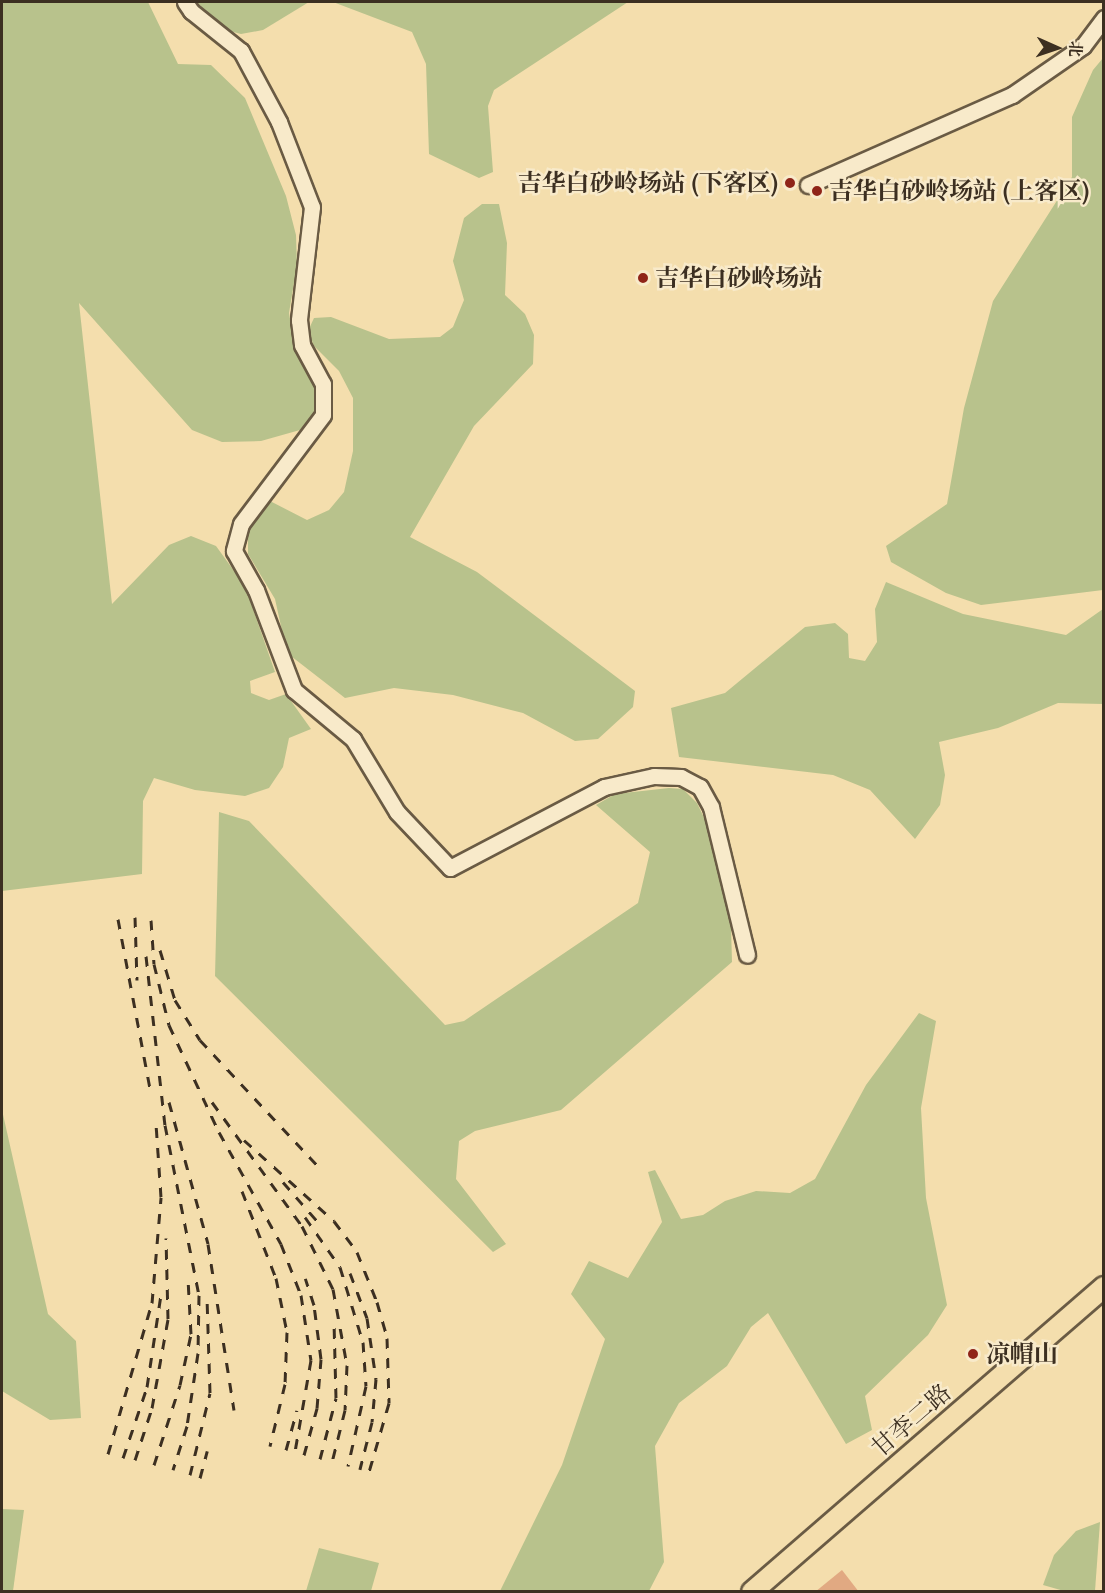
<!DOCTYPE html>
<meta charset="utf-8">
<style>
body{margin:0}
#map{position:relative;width:1105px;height:1593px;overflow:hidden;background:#f4dead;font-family:"EB Garamond","Noto Serif SC",serif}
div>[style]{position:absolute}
.green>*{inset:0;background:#b8c28c}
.building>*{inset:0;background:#e1a982}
.roads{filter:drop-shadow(2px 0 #6a5b44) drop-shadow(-2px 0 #6a5b44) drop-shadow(0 2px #6a5b44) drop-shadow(0 -2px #6a5b44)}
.minor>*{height:15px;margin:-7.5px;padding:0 7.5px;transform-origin:7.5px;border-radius:7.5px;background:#f8eaca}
.major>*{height:20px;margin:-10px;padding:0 10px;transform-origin:10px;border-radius:10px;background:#f4dead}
.rail>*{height:3px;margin-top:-1.5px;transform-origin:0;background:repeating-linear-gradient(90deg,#3c2f21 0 10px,transparent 0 20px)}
.dots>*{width:16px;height:16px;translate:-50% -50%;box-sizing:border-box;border:3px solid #f8eaca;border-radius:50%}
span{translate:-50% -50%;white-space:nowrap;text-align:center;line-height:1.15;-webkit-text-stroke:5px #f8eaca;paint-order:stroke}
.poi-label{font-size:24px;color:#3c2f21;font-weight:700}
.right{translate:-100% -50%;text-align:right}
.left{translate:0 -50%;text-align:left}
.street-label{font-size:24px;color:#3c2f21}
.frame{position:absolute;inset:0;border:3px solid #3c2f21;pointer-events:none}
.north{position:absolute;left:1027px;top:18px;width:60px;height:60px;-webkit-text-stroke:4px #f8eaca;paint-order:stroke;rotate:93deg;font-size:16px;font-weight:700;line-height:24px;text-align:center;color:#3c2f21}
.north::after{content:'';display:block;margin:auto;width:21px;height:27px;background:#3c2f21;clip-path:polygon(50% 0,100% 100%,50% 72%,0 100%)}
</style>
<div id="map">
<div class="green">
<i style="clip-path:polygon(2px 2px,148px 2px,178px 64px,211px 65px,245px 98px,286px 196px,296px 235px,297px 265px,289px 313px,294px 342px,314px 386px,317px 410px,300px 430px,261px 441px,222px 442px,192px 430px,79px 303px,112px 604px,169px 545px,191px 536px,216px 546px,245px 586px,275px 672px,250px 681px,251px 693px,269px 700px,286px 694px,311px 729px,289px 738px,283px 767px,269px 788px,245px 796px,195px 790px,154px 778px,143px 801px,142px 874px,2px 891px)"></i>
<i style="clip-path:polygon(197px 2px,309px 2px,263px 30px,241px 34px,222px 29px)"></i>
<i style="clip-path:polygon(333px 2px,628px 2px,494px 90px,488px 106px,493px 172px,479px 178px,429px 154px,426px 64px,412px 32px)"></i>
<i style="clip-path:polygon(1103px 58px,1103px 590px,981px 605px,946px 593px,891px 562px,886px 546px,947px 504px,964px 408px,993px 301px,1072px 177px,1072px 117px,1093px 70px)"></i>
<i style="clip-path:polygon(482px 204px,499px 204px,507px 243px,505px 295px,525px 314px,534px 335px,533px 364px,474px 426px,410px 537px,477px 572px,635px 691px,633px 707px,598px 739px,575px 741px,523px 713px,453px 695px,394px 688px,345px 698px,287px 653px,275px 599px,248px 554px,248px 527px,268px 500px,307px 520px,329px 510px,344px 492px,353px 451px,353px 398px,339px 371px,314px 346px,308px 331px,314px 318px,331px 317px,389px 339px,440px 337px,453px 327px,464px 300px,453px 261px,464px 218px)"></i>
<i style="clip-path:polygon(886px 582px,963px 614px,1066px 635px,1103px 609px,1103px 704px,1058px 703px,998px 728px,939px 742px,945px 775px,940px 805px,915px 839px,870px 790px,833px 775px,679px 757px,671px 708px,725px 693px,805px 627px,835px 623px,848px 634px,849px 658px,865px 661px,877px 642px,875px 609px)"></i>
<i style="clip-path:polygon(669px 788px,683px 789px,697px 803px,709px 828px,731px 927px,732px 962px,561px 1110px,475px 1131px,459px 1141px,456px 1179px,506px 1244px,493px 1252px,215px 976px,219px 812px,249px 821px,445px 1025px,464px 1021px,638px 903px,650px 852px,596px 805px,615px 794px)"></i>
<i style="clip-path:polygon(919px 1013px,936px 1021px,921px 1108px,926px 1198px,947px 1305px,928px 1335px,865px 1396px,872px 1430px,846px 1444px,768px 1313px,751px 1327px,727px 1366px,679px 1403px,655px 1446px,664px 1562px,649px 1591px,500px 1591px,562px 1465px,605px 1339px,571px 1294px,589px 1261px,628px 1278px,662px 1222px,648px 1172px,655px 1170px,681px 1219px,703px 1215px,725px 1201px,756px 1191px,790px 1193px,815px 1179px,866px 1085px)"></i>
<i style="clip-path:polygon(2px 1110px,48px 1314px,76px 1341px,81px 1418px,50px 1420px,2px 1391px)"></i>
<i style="clip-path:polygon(2px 1509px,24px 1510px,13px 1591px,2px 1591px)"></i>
<i style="clip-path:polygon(1100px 1522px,1095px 1591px,1064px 1591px,1043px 1585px,1054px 1555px,1076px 1531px)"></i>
<i style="clip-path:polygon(319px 1548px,379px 1563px,371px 1591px,306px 1591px)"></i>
</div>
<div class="building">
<i style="clip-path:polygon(842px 1570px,859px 1592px,815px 1592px)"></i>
</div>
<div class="roads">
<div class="minor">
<i style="left:185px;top:2px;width:11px;rotate:56deg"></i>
<i style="left:191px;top:11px;width:64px;rotate:38.7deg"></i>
<i style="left:241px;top:51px;width:81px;rotate:61.8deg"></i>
<i style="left:279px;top:122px;width:91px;rotate:68.8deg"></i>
<i style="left:312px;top:207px;width:114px;rotate:96.6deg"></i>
<i style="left:299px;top:320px;width:25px;rotate:83deg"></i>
<i style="left:302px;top:345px;width:44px;rotate:61.7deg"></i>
<i style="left:323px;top:384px;width:31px;rotate:90deg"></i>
<i style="left:323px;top:415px;width:136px;rotate:127deg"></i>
<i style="left:241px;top:524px;width:28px;rotate:105deg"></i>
<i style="left:234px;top:551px;width:45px;rotate:60.6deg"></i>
<i style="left:256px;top:590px;width:107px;rotate:69.2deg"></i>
<i style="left:294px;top:690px;width:77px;rotate:39.7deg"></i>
<i style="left:353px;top:739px;width:85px;rotate:58.9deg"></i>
<i style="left:397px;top:812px;width:77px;rotate:46.6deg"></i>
<i style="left:450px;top:868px;width:174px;rotate:-27.7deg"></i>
<i style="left:604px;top:787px;width:51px;rotate:-12.4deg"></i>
<i style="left:654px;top:776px;width:27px;rotate:2deg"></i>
<i style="left:681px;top:777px;width:21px;rotate:28deg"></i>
<i style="left:700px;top:787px;width:23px;rotate:61deg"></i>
<i style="left:711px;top:807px;width:152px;rotate:76.3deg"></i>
<i style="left:808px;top:185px;width:223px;rotate:-23.8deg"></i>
<i style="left:1012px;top:95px;width:86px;rotate:-34.6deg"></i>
<i style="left:1083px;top:46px;width:35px;rotate:-53deg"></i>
</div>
<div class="major">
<i style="left:752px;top:1592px;width:466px;rotate:-40.9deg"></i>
</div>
</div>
<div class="rail">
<i style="left:135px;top:917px;width:63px;rotate:88.2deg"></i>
<i style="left:118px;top:919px;width:177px;rotate:79.3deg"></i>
<i style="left:151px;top:920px;width:44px;rotate:86.1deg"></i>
<i style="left:154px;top:964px;width:63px;rotate:76.2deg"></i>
<i style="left:169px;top:1025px;width:118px;rotate:65deg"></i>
<i style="left:219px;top:1132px;width:128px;rotate:61deg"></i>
<i style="left:281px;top:1244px;width:55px;rotate:68.6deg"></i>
<i style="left:301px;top:1295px;width:66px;rotate:81.3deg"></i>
<i style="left:311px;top:1360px;width:93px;rotate:99.9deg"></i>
<i style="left:160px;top:950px;width:52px;rotate:73.3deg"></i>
<i style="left:175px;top:1000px;width:47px;rotate:58deg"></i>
<i style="left:200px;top:1040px;width:174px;rotate:46.9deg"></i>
<i style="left:146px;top:956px;width:170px;rotate:83.6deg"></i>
<i style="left:165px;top:1125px;width:173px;rotate:78.7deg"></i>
<i style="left:199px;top:1295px;width:58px;rotate:91deg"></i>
<i style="left:198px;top:1353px;width:74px;rotate:98.6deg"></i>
<i style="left:187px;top:1426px;width:46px;rotate:107.7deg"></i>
<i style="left:169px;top:1102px;width:147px;rotate:74.6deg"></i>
<i style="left:208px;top:1244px;width:168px;rotate:81.1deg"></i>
<i style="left:212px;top:1102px;width:153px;rotate:54deg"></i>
<i style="left:302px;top:1226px;width:70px;rotate:63.8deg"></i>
<i style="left:333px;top:1289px;width:77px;rotate:79.6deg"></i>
<i style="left:347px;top:1365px;width:45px;rotate:92.5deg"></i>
<i style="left:345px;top:1410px;width:54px;rotate:104deg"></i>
<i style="left:244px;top:1140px;width:121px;rotate:42deg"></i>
<i style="left:334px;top:1221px;width:39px;rotate:53deg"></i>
<i style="left:357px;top:1252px;width:54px;rotate:68.2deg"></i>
<i style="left:377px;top:1302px;width:37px;rotate:74deg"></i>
<i style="left:387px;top:1338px;width:65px;rotate:88.2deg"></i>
<i style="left:389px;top:1403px;width:72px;rotate:106.2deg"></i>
<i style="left:283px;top:1182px;width:53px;rotate:48.8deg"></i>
<i style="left:242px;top:1191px;width:93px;rotate:68.7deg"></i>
<i style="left:276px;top:1278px;width:55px;rotate:78.5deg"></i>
<i style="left:287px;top:1332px;width:52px;rotate:92.2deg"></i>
<i style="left:285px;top:1384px;width:64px;rotate:103.6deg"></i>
<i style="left:305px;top:1217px;width:61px;rotate:55deg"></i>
<i style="left:340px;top:1267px;width:78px;rotate:73deg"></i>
<i style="left:363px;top:1342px;width:44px;rotate:86.1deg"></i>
<i style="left:366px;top:1386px;width:82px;rotate:102.7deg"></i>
<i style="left:350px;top:1273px;width:48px;rotate:69.3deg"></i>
<i style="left:367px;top:1318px;width:62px;rotate:81.6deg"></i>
<i style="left:376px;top:1379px;width:43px;rotate:95.3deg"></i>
<i style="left:372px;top:1422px;width:49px;rotate:104.3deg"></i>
<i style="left:286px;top:1450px;width:41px;rotate:-74.6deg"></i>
<i style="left:108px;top:1454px;width:157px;rotate:-73.8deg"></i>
<i style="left:152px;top:1303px;width:106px;rotate:-85.1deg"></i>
<i style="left:161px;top:1197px;width:74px;rotate:-93.9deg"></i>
<i style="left:304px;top:1455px;width:49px;rotate:-74.5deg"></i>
<i style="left:317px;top:1408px;width:49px;rotate:-85.3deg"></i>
<i style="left:321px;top:1359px;width:54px;rotate:-97.4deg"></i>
<i style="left:314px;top:1305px;width:28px;rotate:-108deg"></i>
<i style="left:123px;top:1458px;width:75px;rotate:-71.3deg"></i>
<i style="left:147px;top:1387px;width:94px;rotate:-81.4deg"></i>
<i style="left:320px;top:1459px;width:63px;rotate:-75.3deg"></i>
<i style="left:336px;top:1398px;width:74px;rotate:-91.5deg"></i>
<i style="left:135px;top:1460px;width:55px;rotate:-71.9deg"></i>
<i style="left:152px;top:1408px;width:90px;rotate:-79.8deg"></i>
<i style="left:168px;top:1319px;width:81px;rotate:-91.4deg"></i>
<i style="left:154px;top:1465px;width:84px;rotate:-72deg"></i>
<i style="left:180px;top:1385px;width:52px;rotate:-77.8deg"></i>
<i style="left:191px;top:1334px;width:55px;rotate:-93.1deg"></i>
<i style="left:190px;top:1475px;width:84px;rotate:-76.3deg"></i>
<i style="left:210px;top:1393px;width:94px;rotate:-91.8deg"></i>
<i style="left:200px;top:1478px;width:28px;rotate:-75deg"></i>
</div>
<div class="dots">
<i style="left:790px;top:183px;background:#8f2418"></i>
<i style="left:817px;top:191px;background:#8f2418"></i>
<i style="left:643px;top:278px;background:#8f2418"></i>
<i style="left:973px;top:1354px;background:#8f2418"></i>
</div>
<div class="poi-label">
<span class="right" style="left:778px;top:183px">吉华白砂岭场站 (下客区)</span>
<span class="left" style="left:829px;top:191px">吉华白砂岭场站 (上客区)</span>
<span class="left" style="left:655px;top:278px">吉华白砂岭场站</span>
<span class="left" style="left:986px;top:1354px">凉帽山</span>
</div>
<div class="street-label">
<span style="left:911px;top:1420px;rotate:-41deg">甘李二路</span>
</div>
<div class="frame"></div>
<div class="north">北</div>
</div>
